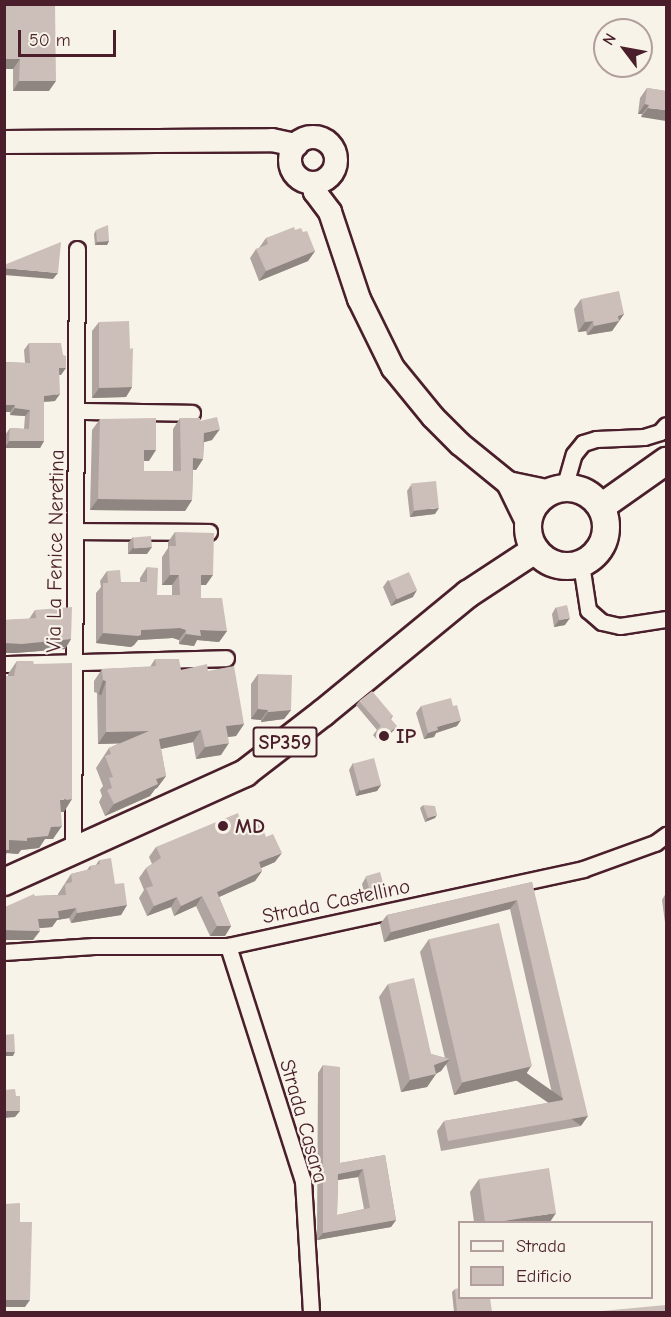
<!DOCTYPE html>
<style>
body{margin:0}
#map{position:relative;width:671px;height:1317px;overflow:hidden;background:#f7f3e8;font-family:"Comic Neue",sans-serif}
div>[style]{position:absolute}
.roads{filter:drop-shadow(2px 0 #4a1f2b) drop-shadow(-2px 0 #4a1f2b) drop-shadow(0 2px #4a1f2b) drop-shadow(0 -2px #4a1f2b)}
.street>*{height:15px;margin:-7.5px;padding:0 7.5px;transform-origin:7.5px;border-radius:7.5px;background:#f7f3e8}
.secondary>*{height:22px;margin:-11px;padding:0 11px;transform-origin:11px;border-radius:11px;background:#f7f3e8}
.secondary>.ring{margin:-11px;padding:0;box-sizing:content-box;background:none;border:22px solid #f7f3e8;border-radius:50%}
.primary>*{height:26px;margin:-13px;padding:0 13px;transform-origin:13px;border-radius:13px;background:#f7f3e8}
.primary>.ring{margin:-13px;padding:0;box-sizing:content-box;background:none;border:26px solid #f7f3e8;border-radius:50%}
.wall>*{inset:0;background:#afa49f}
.shaded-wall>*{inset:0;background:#8f8682;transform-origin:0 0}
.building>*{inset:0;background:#ccbfb9;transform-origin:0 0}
.dots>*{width:16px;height:16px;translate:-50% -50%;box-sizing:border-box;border:3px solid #f7f3e8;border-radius:50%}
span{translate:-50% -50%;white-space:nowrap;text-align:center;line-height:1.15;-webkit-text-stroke:4.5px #f7f3e8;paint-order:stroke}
.shield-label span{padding:2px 4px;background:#f7f3e8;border:2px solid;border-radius:4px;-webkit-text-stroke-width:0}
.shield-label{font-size:20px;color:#4a1f2b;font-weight:700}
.street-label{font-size:21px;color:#4a1f2b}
.poi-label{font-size:21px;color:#4a1f2b;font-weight:700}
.left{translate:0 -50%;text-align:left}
.frame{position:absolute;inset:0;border:6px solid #4a1f2b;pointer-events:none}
.legend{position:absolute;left:458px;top:1221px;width:195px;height:78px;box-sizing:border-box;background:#f7f3e8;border:2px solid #b29e9c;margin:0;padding:8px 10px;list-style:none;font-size:18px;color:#4a1f2b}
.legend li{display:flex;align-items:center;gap:12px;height:30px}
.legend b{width:30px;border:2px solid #b29e9c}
.north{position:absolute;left:593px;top:18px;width:60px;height:60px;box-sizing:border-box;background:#f7f3e8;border:2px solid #b29e9c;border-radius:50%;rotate:302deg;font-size:16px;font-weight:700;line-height:24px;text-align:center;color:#4a1f2b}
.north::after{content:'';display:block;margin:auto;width:21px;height:27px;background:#4a1f2b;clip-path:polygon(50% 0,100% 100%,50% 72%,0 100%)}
.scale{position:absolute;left:18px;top:30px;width:98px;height:27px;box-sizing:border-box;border:3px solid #4a1f2b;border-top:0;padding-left:8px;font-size:18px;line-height:21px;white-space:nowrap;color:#4a1f2b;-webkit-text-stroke:4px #f7f3e8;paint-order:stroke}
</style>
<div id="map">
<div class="roads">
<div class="street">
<i style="left:78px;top:411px;width:114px;rotate:1deg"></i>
<i style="left:564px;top:488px;width:35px;rotate:-74deg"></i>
<i style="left:574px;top:454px;width:14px;rotate:-51deg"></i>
<i style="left:583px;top:443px;width:14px;rotate:-17deg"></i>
<i style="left:596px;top:439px;width:48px;rotate:-2.4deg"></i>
<i style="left:644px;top:437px;width:17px;rotate:-17deg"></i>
<i style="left:660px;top:432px;width:9px;rotate:-49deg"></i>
<i style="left:76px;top:531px;width:133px;rotate:0.4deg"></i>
<i style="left:581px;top:564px;width:47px;rotate:81.3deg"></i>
<i style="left:588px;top:610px;width:18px;rotate:41deg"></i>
<i style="left:602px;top:622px;width:18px;rotate:13deg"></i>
<i style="left:620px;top:626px;width:47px;rotate:-8.7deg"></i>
<i style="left:4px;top:664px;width:222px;rotate:-1.5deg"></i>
<i style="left:73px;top:852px;width:603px;rotate:-89.62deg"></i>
<i style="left:228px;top:946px;width:247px;rotate:72.3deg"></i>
<i style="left:303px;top:1181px;width:131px;rotate:86.5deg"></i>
<i style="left:4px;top:952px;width:90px;rotate:-3.8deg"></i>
<i style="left:94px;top:946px;width:134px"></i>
<i style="left:228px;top:946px;width:363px;rotate:-12.2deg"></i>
<i style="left:583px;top:869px;width:77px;rotate:-19.9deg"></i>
<i style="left:655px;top:843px;width:14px;rotate:-36deg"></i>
</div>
<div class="secondary">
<i class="ring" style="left:290px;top:137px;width:24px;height:24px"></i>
<i style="left:4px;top:142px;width:268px;rotate:-0.4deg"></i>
<i style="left:272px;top:140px;width:25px;rotate:12deg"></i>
<i style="left:313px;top:184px;width:8px;rotate:76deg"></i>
<i style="left:315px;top:192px;width:25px;rotate:53deg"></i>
<i style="left:330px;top:212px;width:92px;rotate:71.6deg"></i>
<i style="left:359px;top:299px;width:77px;rotate:63.8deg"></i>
<i style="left:393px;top:368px;width:63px;rotate:50.8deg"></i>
<i style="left:433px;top:417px;width:38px;rotate:45deg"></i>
<i style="left:460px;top:444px;width:62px;rotate:39.1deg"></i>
<i style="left:528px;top:524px;width:46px;rotate:-116deg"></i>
<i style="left:508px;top:483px;width:44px;rotate:11.8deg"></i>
</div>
<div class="primary">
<i class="ring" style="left:528px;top:488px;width:52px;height:52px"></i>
<i style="left:601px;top:507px;width:80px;rotate:-35.3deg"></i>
<i style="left:4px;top:882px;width:265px;rotate:-24.3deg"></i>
<i style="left:245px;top:773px;width:98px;rotate:-37.6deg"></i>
<i style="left:323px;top:713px;width:188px;rotate:-39.4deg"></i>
<i style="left:468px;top:594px;width:80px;rotate:-33.3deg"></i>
</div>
</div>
<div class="wall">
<i style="clip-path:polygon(4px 4px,49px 91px,13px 91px,13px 69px)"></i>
<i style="clip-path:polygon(647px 88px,666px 91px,641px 117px,642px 114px,638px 114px,640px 98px)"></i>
<i style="clip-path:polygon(96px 230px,109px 241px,107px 245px,95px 245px,94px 234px)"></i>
<i style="clip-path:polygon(295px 230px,303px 232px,315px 251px,308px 261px,259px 281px,250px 258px,256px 249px,259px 248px,266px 238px)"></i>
<i style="clip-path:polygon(581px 299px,624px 314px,612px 331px,587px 335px,586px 331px,578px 332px,574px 309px)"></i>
<i style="clip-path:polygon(99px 322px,130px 349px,132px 387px,126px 397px,92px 398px,92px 331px)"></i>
<i style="clip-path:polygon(29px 343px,61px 375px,59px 375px,55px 401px,44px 402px,44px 441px,40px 448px,5px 448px,5px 435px,10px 428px,24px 429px,25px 416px,10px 415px,10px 412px,4px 412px,4px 362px,25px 363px,24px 350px)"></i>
<i style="clip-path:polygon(180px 418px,200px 421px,212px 440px,204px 442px,203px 459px,196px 470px,193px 469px,192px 500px,185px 511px,90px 510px,92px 430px,100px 419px,149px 461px,144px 461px,144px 471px,173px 471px,173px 429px)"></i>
<i style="clip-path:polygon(411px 485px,435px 514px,410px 517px,407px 491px)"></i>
<i style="clip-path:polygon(175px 532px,206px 585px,201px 585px,201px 598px,227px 631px,219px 642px,197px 640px,194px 646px,179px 644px,179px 640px,173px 638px,138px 640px,134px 645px,131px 647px,96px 643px,96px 593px,101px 587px,100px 581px,107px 571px,121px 582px,140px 582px,140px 578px,147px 567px,157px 595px,172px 595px,172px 585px,162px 585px,162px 557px,168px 548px,168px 542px)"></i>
<i style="clip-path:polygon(133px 537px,147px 554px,128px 554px,128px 543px)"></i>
<i style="clip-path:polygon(388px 580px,413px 597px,391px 606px,383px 587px)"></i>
<i style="clip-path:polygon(556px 607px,565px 625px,554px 627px,552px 614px)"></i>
<i style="clip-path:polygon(35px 610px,71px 639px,65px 649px,15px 653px,4px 653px,4px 620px,29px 619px)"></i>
<i style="clip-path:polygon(155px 659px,181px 670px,208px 671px,244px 724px,236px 736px,228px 737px,221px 755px,196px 759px,193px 742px,161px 749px,166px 776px,157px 788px,155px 789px,150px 796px,105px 816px,99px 802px,102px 796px,100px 790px,103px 786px,96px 768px,109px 748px,120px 743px,98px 744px,97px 693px,94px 692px,94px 681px,102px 669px,150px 667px)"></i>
<i style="clip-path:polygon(17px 661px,64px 812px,61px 812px,53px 839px,45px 839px,39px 848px,21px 850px,18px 854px,7px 853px,4px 856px,4px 676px,8px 676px,8px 674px)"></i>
<i style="clip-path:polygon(258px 674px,291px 710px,284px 719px,261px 722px,261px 720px,251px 719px,251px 684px)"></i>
<i style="clip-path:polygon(359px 701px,393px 716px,391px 719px,394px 730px,380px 743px,373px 735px,377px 730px,356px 705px)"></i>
<i style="clip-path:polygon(421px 706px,457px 726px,436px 733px,434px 737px,424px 739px,416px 713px)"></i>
<i style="clip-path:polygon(353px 763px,381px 785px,377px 791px,356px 796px,349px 770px)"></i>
<i style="clip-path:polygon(423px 805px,435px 818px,425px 822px,420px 808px)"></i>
<i style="clip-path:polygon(241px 823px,275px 862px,261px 868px,262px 871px,255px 881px,219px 897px,231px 926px,225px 936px,210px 936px,196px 906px,174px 916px,171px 907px,147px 916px,139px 898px,144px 890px,139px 878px,146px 868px,152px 864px,149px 857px,156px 847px)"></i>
<i style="clip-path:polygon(99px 860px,127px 905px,121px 915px,71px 923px,69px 918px,57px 920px,52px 927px,39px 928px,33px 940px,4px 940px,5px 907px,35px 896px,58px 895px,58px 894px,71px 874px,87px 870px,90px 866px,96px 865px)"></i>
<i style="clip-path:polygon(366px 877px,384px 886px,379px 893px,365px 897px,362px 884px)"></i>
<i style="clip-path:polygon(532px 882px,581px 1126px,441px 1151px,437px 1131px,444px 1121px,554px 1102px,510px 909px,384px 942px,380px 924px,387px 915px)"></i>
<i style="clip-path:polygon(666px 893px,666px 930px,662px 900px)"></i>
<i style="clip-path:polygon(429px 939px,531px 1066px,523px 1079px,454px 1095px,446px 1064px,441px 1071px,436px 1074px,427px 1087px,401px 1092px,379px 997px,388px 984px,431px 1054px,445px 1058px,420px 952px)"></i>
<i style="clip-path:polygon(evenodd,323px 1065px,340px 1163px,385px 1155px,396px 1220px,391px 1227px,317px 1240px,318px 1073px,323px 1065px,358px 1177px,364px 1209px,337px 1215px,338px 1180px,358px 1177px)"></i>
<i style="clip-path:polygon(479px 1179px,550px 1222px,474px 1222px,470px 1192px)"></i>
<i style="clip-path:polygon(455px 1289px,492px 1312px,454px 1312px,452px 1292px)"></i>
</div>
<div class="shaded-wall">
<i style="clip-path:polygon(4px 59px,20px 59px,13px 69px,4px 69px)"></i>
<i style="clip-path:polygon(19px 81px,56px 81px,49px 91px,13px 91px)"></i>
<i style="clip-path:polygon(645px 104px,649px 105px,642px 114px,638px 114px)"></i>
<i style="clip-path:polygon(648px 108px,666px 110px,666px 121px,641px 117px)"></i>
<i style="clip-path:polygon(109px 241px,107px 245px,95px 245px,97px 242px)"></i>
<i style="clip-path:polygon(315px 251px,308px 261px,259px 281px,266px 271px)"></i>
<i style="clip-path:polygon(4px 268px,58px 273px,53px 279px,4px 275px)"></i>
<i style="clip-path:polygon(624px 314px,612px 331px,587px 335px,594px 326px)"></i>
<i style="clip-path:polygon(593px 321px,586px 331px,578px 332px,585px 322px)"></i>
<i style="clip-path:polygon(59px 368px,66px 368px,61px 375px,54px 375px)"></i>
<i style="clip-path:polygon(132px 387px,126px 397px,92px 398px,99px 388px)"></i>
<i style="clip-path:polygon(60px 394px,55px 401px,39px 402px,44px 396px)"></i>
<i style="clip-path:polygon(4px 405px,15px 405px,10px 412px,4px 412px)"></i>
<i style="clip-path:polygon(15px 408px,30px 410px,25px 416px,10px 415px)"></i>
<i style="clip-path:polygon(220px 429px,212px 440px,197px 444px,204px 433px)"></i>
<i style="clip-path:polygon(9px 441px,44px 441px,40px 448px,5px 448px)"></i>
<i style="clip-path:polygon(144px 450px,156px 450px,149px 461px,137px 461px)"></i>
<i style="clip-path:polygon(193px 458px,203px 459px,196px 470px,185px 469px)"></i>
<i style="clip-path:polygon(98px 499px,192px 500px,185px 511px,90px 510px)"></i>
<i style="clip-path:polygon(439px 508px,435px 514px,410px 517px,414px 511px)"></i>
<i style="clip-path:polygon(152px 547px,147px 554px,128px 554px,133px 548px)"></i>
<i style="clip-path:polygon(170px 575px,179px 575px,172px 585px,162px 585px)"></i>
<i style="clip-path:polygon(201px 575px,213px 575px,206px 585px,194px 585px)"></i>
<i style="clip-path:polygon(417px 590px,413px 597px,391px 606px,396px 599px)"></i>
<i style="clip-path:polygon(570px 618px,565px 625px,554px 627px,559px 620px)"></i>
<i style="clip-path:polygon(180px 628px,186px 630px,179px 640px,173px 638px,138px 640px,134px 645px,131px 647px,96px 643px,103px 633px,141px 630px)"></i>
<i style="clip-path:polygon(200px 630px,227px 631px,219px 642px,197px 640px,194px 646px,179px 644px,186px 634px)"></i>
<i style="clip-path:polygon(71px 639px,65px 649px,15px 653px,4px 653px,4px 643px)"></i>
<i style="left:103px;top:680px;width:3px;height:15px;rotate:18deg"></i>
<i style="clip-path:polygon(258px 709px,268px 710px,261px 720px,251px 719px)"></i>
<i style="clip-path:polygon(291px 710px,284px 719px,261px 722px,268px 712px)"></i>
<i style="clip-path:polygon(461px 720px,457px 726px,436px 733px,434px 737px,424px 739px,428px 733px,437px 727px)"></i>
<i style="clip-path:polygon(244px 724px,236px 736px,218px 738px,226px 726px)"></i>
<i style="clip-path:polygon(397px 726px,394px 730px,380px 743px,383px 738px)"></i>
<i style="clip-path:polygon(201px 730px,193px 742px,151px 751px,159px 739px)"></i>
<i style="clip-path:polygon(149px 731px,141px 743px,98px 744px,106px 732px)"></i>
<i style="clip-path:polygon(229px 743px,221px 755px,196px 759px,205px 747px)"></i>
<i style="clip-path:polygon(166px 776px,157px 788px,155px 789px,150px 796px,105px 816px,114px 804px,156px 779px)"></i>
<i style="clip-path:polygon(381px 785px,377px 791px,356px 796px,360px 789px)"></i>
<i style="clip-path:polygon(72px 799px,64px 812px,51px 812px,60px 800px)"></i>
<i style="clip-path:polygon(437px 815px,435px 818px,425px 822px,428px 818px)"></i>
<i style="clip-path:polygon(62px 826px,53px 839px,45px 839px,39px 848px,21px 850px,18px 854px,7px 853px,4px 856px,4px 846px,9px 840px,27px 838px,51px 827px)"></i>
<i style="clip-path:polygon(282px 853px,275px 862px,252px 872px,259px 862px)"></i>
<i style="clip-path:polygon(262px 871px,255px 881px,210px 901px,217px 892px)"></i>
<i style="clip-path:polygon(384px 886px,379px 893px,365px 897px,370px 891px)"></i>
<i style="clip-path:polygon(202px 896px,196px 906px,174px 916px,181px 906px)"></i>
<i style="clip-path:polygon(177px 897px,171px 907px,147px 916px,154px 906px)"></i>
<i style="clip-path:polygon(517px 900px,510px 909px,384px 942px,391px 932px)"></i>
<i style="clip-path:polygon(127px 905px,121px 915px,71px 923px,77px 913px)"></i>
<i style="clip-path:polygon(76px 908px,69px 918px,57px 920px,52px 927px,31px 929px,38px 919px,58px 911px)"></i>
<i style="clip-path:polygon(217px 926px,231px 926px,225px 936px,210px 936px)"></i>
<i style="clip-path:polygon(4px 930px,40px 931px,33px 940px,4px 940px)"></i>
<i style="clip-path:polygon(4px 1052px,15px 1052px,13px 1056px,4px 1056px)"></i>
<i style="clip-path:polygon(450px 1059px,441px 1071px,433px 1075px,436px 1074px,427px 1087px,401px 1092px,410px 1080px,434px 1065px)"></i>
<i style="clip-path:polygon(531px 1066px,523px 1079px,454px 1095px,463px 1082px)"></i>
<i style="clip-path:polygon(4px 1111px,20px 1111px,15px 1117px,4px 1118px)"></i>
<i style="left:588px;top:1116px;width:12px;height:142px;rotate:125deg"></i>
<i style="clip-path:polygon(363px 1169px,358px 1177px,332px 1181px,338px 1174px)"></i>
<i style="clip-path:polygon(556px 1213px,550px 1222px,497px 1222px)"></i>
<i style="clip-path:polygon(396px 1220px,391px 1227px,317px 1240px,323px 1233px)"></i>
<i style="clip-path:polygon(4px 1300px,30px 1300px,25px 1307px,4px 1307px)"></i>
</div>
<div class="building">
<i style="clip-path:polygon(4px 4px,55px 4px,56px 81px,19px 81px,20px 59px,4px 59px)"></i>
<i style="clip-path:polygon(647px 88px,666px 91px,666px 110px,648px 108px,649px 105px,645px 104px)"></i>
<i style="clip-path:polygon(108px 225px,109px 241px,97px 242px,96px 230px)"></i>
<i style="clip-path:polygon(294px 227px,295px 230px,301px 228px,303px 232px,307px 231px,315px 251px,266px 271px,256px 249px,268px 244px,266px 238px)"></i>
<i style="clip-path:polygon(61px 242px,58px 273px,4px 268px,4px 265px)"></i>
<i style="clip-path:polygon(619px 291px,624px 314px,618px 316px,619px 321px,594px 326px,593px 321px,585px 322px,581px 299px)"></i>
<i style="clip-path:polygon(129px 321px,130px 349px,133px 348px,132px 387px,99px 388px,99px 322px)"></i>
<i style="clip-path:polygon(29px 343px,61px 343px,63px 355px,66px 356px,66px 368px,59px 368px,60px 394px,44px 396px,44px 441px,9px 441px,10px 428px,29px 429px,30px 410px,15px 408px,15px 405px,4px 405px,4px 362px,30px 363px)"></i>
<i style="clip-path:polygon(217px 417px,220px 429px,204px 433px,203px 459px,193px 458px,192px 500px,98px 499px,100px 419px,156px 418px,156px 450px,144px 450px,144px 471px,181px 471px,180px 418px,200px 418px,200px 421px)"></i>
<i style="left:436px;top:481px;width:27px;height:25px;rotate:84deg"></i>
<i style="clip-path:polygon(175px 532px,214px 533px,213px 575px,201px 575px,201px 598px,222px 598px,227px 631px,200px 630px,201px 636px,186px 634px,186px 630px,180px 628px,141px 630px,141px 635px,138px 636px,103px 633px,103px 583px,108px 583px,107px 571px,120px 570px,121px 582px,147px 582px,147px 567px,158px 568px,157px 595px,180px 595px,179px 575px,170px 575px,169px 546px,176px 546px)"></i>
<i style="left:151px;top:536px;width:11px;height:18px;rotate:85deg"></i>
<i style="left:409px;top:572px;width:20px;height:22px;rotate:66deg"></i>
<i style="left:567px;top:605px;width:13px;height:11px;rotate:77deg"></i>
<i style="clip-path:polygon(72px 607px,71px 639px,22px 644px,4px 643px,4px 620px,36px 618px,35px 610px)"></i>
<i style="clip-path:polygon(155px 659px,179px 659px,181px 670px,207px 664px,208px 671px,234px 666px,244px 724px,226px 726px,229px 743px,205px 747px,201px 730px,159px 739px,166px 776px,156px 779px,158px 784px,114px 804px,107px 790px,112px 788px,109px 778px,113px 777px,105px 756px,111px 754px,109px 748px,149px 731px,106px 732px,106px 681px,103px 680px,102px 669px,156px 666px)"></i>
<i style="clip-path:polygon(17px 661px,33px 661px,34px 664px,72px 663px,72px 799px,60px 800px,62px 826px,51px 827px,48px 836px,27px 838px,27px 841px,9px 840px,9px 850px,4px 850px,4px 676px,14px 676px)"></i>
<i style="clip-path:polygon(258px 674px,292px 675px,291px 710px,268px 712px,268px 710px,258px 709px)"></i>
<i style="clip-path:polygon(372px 691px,393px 716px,390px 718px,397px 726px,383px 738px,376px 731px,381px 726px,359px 701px)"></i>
<i style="clip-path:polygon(451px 698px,453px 706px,457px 705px,461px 720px,437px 727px,438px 730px,428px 733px,421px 706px)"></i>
<i style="left:374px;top:758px;width:28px;height:22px;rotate:75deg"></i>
<i style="clip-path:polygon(423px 805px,435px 806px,437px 815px,428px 818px)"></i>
<i style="clip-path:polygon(238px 813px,241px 823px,248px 821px,249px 824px,259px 819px,266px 837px,273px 834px,282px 853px,259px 862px,262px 871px,217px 892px,231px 926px,217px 926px,202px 896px,181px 906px,177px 897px,154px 906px,146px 888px,153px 886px,146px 868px,161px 858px,156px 847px)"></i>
<i style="clip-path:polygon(111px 858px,115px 884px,124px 883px,127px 905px,77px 913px,76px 908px,58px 911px,59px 918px,38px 919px,40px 931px,4px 930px,5px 907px,34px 894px,35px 896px,66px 895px,65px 884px,72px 882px,71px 874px,91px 869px,90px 866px,100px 864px,99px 860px)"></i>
<i style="left:380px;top:872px;width:15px;height:15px;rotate:74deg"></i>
<i style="clip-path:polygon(532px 882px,588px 1116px,448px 1141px,444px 1121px,563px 1100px,517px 900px,391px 932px,387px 915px)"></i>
<i style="left:499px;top:923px;width:147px;height:72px;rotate:77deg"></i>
<i style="clip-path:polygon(414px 978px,431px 1054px,450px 1059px,434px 1065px,436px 1074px,410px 1080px,388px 984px)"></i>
<i style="clip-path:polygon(14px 1034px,15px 1052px,4px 1052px,4px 1035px)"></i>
<i style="clip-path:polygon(evenodd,323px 1065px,340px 1067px,340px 1163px,385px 1155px,396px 1220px,323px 1233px,323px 1065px,363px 1169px,370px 1208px,337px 1215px,338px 1174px,363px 1169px)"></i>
<i style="clip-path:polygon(15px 1089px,16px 1096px,20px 1096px,20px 1111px,4px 1111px,4px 1090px)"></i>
<i style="clip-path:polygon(549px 1168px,556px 1213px,497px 1222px,485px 1222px,479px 1179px)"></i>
<i style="clip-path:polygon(20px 1203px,20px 1222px,32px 1222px,30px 1300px,4px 1300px,4px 1204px)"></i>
<i style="clip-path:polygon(459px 1288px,459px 1298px,490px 1298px,492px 1312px,457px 1312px,455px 1289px)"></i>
<i style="clip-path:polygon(666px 1305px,666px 1312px,591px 1312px)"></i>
</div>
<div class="dots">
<i style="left:384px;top:736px;background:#4a1f2b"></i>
<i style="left:223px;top:826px;background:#4a1f2b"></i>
</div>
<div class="shield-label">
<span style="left:285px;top:742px">SP359</span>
</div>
<div class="street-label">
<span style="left:55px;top:551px;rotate:-89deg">Via La Fenice Neretina</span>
<span style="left:336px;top:901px;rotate:-12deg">Strada Castellino</span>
<span style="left:304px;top:1121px;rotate:74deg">Strada Casara</span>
</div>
<div class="poi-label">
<span class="left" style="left:396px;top:736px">IP</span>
<span class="left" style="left:235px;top:826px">MD</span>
</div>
<div class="frame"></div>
<ul class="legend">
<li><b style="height:8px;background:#f7f3e8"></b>Strada</li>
<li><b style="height:16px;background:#ccbfb9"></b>Edificio</li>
</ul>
<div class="north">N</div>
<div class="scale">50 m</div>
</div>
